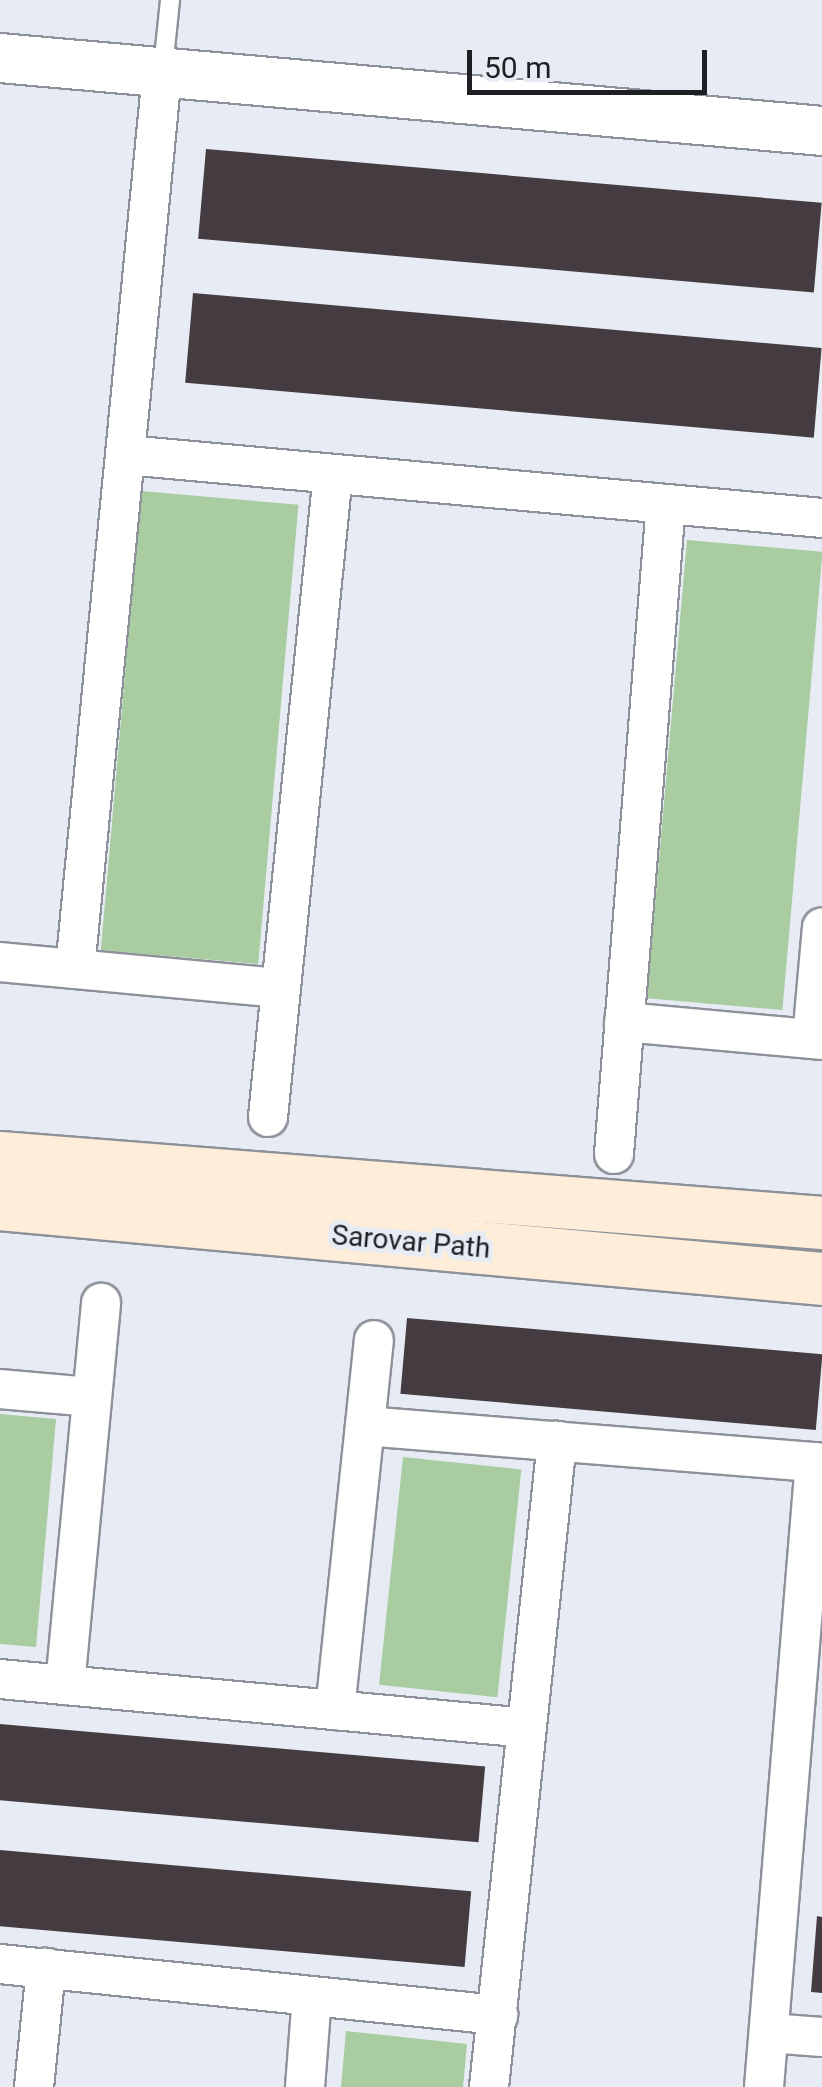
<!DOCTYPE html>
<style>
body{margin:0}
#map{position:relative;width:822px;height:2087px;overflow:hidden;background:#e6ebf4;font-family:Roboto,sans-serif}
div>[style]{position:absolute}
.green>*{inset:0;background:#a9cda1;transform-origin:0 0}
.building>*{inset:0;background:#443c41;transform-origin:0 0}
.roads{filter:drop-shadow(2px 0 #8d9199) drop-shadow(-2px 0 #8d9199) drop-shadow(0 2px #8d9199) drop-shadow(0 -2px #8d9199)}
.service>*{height:18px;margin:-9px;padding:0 9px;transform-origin:9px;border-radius:9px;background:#fff}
.minor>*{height:38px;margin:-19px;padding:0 19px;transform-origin:19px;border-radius:19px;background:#fff}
.tertiary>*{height:48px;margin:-24px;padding:0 24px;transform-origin:24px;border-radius:24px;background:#fff}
.secondary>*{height:52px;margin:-26px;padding:0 26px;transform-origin:26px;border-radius:26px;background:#fdedd9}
span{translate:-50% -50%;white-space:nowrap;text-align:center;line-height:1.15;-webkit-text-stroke:10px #e6ebf4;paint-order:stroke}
.street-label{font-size:28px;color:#1d1f22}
.scale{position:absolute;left:467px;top:50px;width:240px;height:45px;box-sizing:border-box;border:5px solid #1d1f22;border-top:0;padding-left:12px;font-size:30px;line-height:35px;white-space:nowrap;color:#1d1f22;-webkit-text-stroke:8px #e6ebf4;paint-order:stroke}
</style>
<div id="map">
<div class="green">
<i style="left:141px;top:491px;width:158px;height:461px;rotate:5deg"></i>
<i style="left:687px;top:540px;width:136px;height:460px;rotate:5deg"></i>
<i style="clip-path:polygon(0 1414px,56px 1419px,36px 1647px,0 1644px)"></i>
<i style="left:403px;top:1457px;width:119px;height:229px;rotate:6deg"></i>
<i style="clip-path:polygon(346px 2031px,467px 2044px,463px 2087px,341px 2087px)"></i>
</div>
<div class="building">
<i style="left:206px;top:149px;width:618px;height:90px;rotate:5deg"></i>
<i style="left:193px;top:293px;width:631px;height:90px;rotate:5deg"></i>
<i style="left:407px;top:1318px;width:417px;height:76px;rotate:5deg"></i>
<i style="left:0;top:1724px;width:487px;height:76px;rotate:5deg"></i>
<i style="left:0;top:1850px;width:473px;height:76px;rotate:5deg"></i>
<i style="clip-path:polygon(817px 1916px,822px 1917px,822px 1993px,811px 1992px)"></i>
</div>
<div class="roads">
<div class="service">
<i style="left:163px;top:68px;width:68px;rotate:-84.1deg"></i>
</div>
<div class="minor">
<i style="left:126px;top:455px;width:699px;rotate:5.17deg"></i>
<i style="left:0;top:962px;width:282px;rotate:5.3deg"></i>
<i style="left:75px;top:969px;width:899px;rotate:-84.45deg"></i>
<i style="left:624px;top:1022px;width:199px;rotate:5.2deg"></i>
<i style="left:812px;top:1039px;width:112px;rotate:-84.9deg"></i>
<i style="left:268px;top:1117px;width:646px;rotate:-84.23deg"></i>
<i style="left:614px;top:1154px;width:652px;rotate:-85.43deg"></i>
<i style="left:0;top:1389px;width:91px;rotate:5deg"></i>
<i style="left:365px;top:1426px;width:458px;rotate:4.6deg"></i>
<i style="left:0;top:1679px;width:529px;rotate:5.31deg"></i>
<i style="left:65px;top:1685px;width:384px;rotate:-84.6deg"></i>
<i style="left:335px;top:1710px;width:372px;rotate:-84deg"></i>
<i style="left:0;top:1964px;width:501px;rotate:5.85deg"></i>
<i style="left:769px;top:2033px;width:53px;rotate:4.3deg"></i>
<i style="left:34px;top:2087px;width:120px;rotate:-84.2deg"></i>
<i style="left:305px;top:2087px;width:91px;rotate:-85.6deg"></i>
<i style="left:489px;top:2087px;width:650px;rotate:-83.99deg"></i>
<i style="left:764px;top:2087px;width:627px;rotate:-85.34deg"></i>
</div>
<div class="tertiary">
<i style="left:0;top:58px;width:825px;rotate:5.07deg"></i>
</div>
<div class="secondary">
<i style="left:0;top:1158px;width:825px;rotate:4.52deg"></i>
<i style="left:0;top:1204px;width:825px;rotate:5.21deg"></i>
</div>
</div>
<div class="street-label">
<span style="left:411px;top:1242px;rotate:5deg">Sarovar Path</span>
</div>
<div class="scale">50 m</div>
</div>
